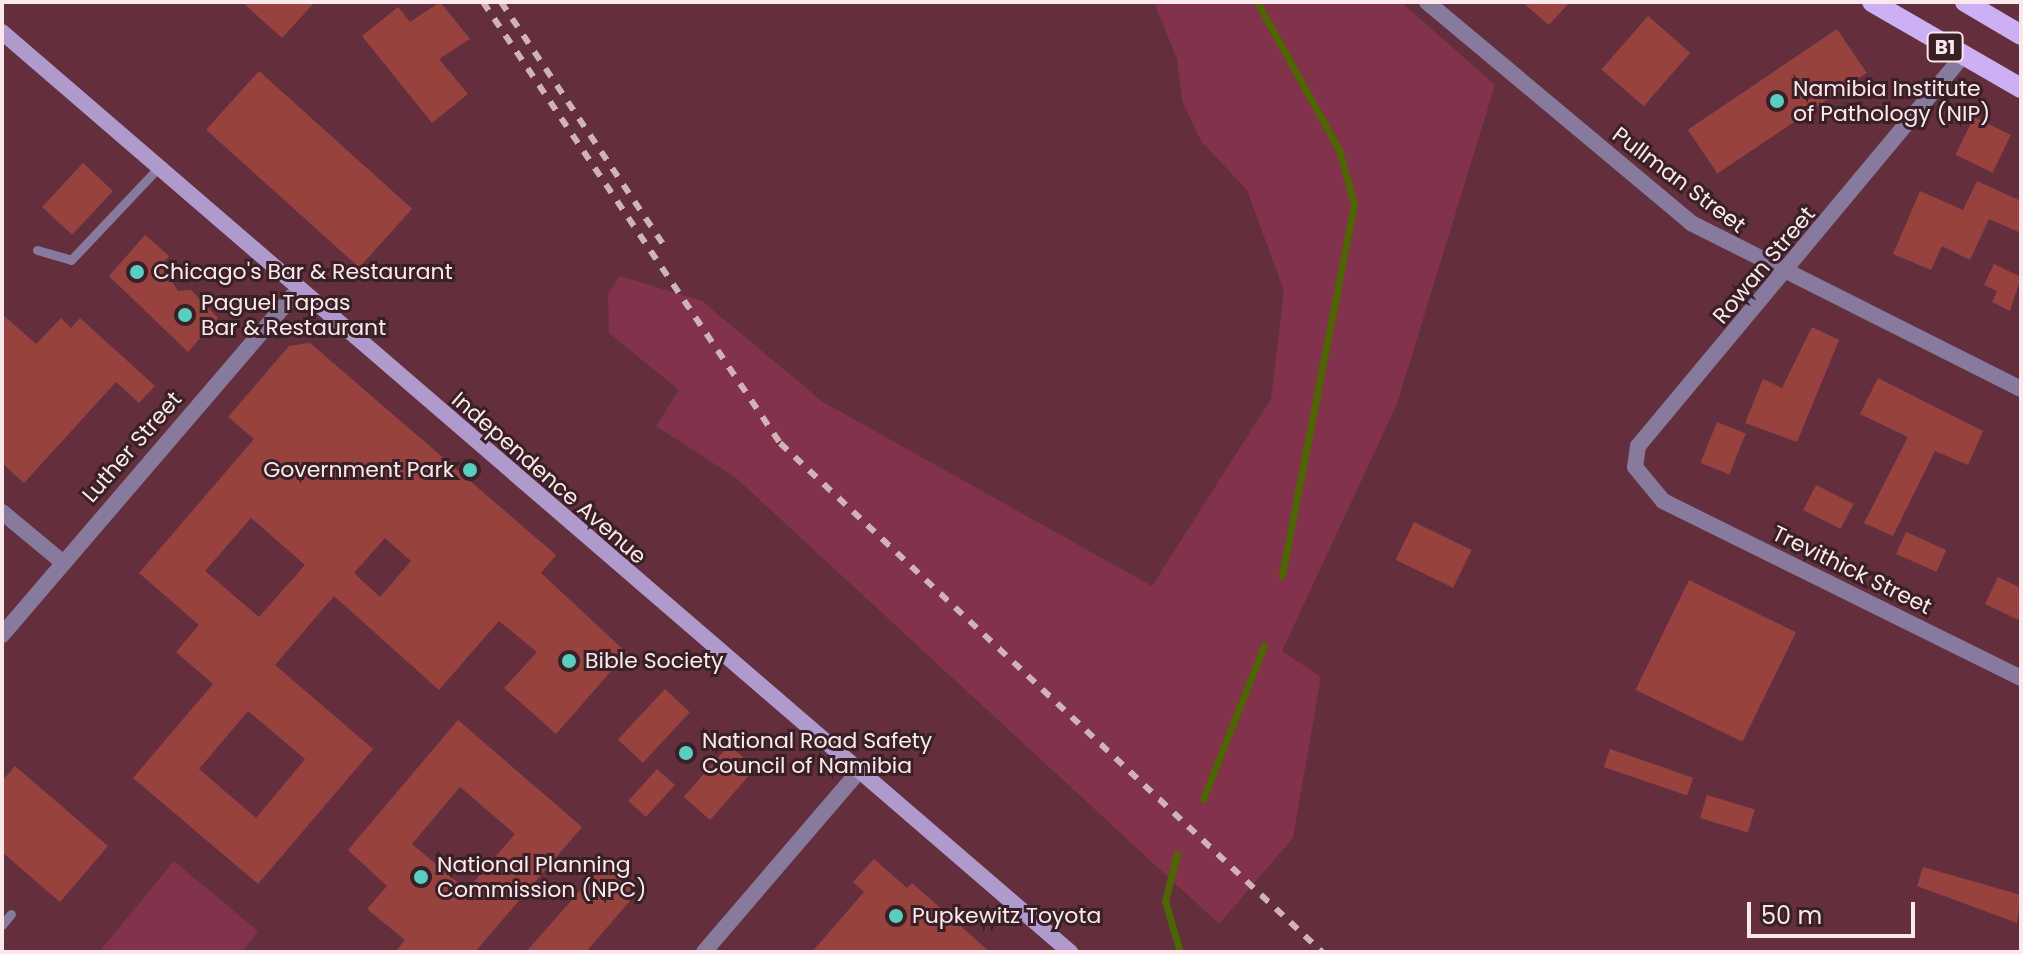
<!DOCTYPE html>
<style>
body{margin:0}
#map{position:relative;width:2023px;height:954px;overflow:hidden;background:#632f3d;font-family:Poppins,sans-serif}
div>[style]{position:absolute}
.green>*{inset:0;background:#82324a}
.stream>*{height:7px;margin:-3.5px;padding:0 3.5px;transform-origin:3.5px;border-radius:3.5px;background:#4e6502}
.building>*{inset:0;background:#984240;transform-origin:0 0}
.service>*{height:9px;margin:-4.5px;padding:0 4.5px;transform-origin:4.5px;border-radius:4.5px;background:#887a9c}
.minor>*{height:16px;margin:-8px;padding:0 8px;transform-origin:8px;border-radius:8px;background:#887a9c}
.secondary>*{height:16px;margin:-8px;padding:0 8px;transform-origin:8px;border-radius:8px;background:#af99cd}
.primary>*{height:20px;margin:-10px;padding:0 10px;transform-origin:10px;border-radius:10px;background:#cdb0f4}
.rail>*{height:6px;margin-top:-3px;transform-origin:0;background:repeating-linear-gradient(90deg,#d0b3ba 0 10px,transparent 0 20px)}
.dots>*{width:22px;height:22px;translate:-50% -50%;box-sizing:border-box;border:4px solid #392026;border-radius:50%}
span{translate:-50% -50%;white-space:nowrap;text-align:center;line-height:1.15;-webkit-text-stroke:6px #392026;paint-order:stroke}
.shield-label span{padding:2px 6px;background:#392026;border:2px solid;border-radius:6px;-webkit-text-stroke-width:0}
.shield-label{font-size:20px;color:#fce8ec;font-weight:700}
.poi-label{font-size:22px;color:#fce8ec}
.left{translate:0 -50%;text-align:left}
.right{translate:-100% -50%;text-align:right}
.street-label{font-size:22px;color:#fce8ec}
.frame{position:absolute;inset:0;border:4px solid #fce8ec;pointer-events:none}
.scale{position:absolute;left:1747px;top:902px;width:168px;height:36px;box-sizing:border-box;border:4px solid #fce8ec;border-top:0;padding-left:10px;font-size:24px;line-height:28px;white-space:nowrap;color:#fce8ec;-webkit-text-stroke:6px #392026;paint-order:stroke}
</style>
<div id="map">
<div class="green">
<i style="clip-path:polygon(1154px 2px,1401px 2px,1495px 85px,1397px 404px,1282px 651px,1321px 677px,1293px 838px,1219px 924px,736px 478px,656px 426px,679px 390px,609px 333px,608px 294px,620px 276px,702px 301px,823px 402px,1152px 586px,1271px 399px,1284px 291px,1247px 190px,1201px 141px,1182px 101px,1177px 59px)"></i>
<i style="clip-path:polygon(174px 861px,258px 931px,242px 952px,99px 952px)"></i>
</div>
<div class="stream">
<i style="left:1257px;top:2px;width:169px;rotate:61deg"></i>
<i style="left:1339px;top:150px;width:56px;rotate:74.5deg"></i>
<i style="left:1354px;top:204px;width:378px;rotate:101deg"></i>
<i style="left:1203px;top:799px;width:165px;rotate:-68.3deg"></i>
<i style="left:1177px;top:854px;width:49px;rotate:104.3deg"></i>
<i style="left:1165px;top:901px;width:53px;rotate:73.6deg"></i>
</div>
<div class="building">
<i style="clip-path:polygon(242px 2px,315px 2px,282px 38px)"></i>
<i style="clip-path:polygon(440px 2px,470px 39px,439px 59px,468px 94px,432px 123px,362px 36px,398px 7px,410px 22px)"></i>
<i style="clip-path:polygon(1522px 2px,1570px 2px,1549px 25px)"></i>
<i style="left:1648px;top:16px;width:56px;height:71px;rotate:41deg"></i>
<i style="left:1837px;top:29px;width:53px;height:180px;rotate:56deg"></i>
<i style="left:259px;top:71px;width:206px;height:79px;rotate:42deg"></i>
<i style="left:1974px;top:117px;width:41px;height:42px;rotate:26deg"></i>
<i style="left:83px;top:163px;width:41px;height:60px;rotate:43deg"></i>
<i style="clip-path:polygon(1977px 181px,2021px 201px,2021px 233px,1989px 219px,1970px 260px,1942px 246px,1931px 270px,1893px 254px,1920px 191px,1963px 210px)"></i>
<i style="clip-path:polygon(145px 235px,169px 256px,161px 265px,178px 291px,191px 290px,218px 318px,188px 352px,109px 276px)"></i>
<i style="clip-path:polygon(1994px 264px,2021px 277px,2010px 311px,1992px 302px,1997px 291px,1984px 285px)"></i>
<i style="clip-path:polygon(2px 314px,36px 344px,61px 318px,71px 328px,80px 318px,155px 386px,139px 403px,116px 382px,24px 483px,2px 463px)"></i>
<i style="clip-path:polygon(1812px 327px,1839px 340px,1797px 442px,1745px 423px,1763px 379px,1782px 388px)"></i>
<i style="clip-path:polygon(evenodd,310px 343px,556px 555px,541px 573px,627px 653px,556px 734px,504px 688px,537px 652px,499px 621px,439px 690px,334px 596px,275px 665px,373px 749px,258px 884px,133px 778px,213px 684px,176px 652px,199px 625px,139px 573px,254px 439px,228px 417px,289px 346px,310px 343px,251px 518px,305px 565px,259px 617px,205px 571px,251px 518px,310px 343px,385px 538px,411px 561px,380px 597px,354px 573px,385px 538px,310px 343px,248px 711px,305px 759px,256px 818px,199px 769px,248px 711px)"></i>
<i style="clip-path:polygon(1878px 378px,1983px 431px,1968px 465px,1935px 451px,1893px 536px,1864px 523px,1908px 437px,1860px 414px)"></i>
<i style="left:1717px;top:422px;width:31px;height:44px;rotate:22deg"></i>
<i style="left:1816px;top:485px;width:42px;height:28px;rotate:27deg"></i>
<i style="left:1414px;top:522px;width:64px;height:42px;rotate:26deg"></i>
<i style="left:1906px;top:532px;width:44px;height:24px;rotate:24deg"></i>
<i style="clip-path:polygon(1998px 577px,2021px 588px,2021px 621px,1985px 604px)"></i>
<i style="left:1689px;top:580px;width:119px;height:122px;rotate:26deg"></i>
<i style="left:665px;top:689px;width:34px;height:69px;rotate:43deg"></i>
<i style="clip-path:polygon(evenodd,458px 720px,582px 827px,475px 952px,395px 952px,405px 940px,367px 909px,387px 886px,348px 850px,458px 720px,460px 787px,515px 834px,467px 890px,412px 844px,460px 787px)"></i>
<i style="left:729px;top:745px;width:35px;height:69px;rotate:41deg"></i>
<i style="left:1610px;top:749px;width:88px;height:19px;rotate:19deg"></i>
<i style="clip-path:polygon(15px 766px,108px 846px,60px 902px,2px 852px,2px 781px)"></i>
<i style="left:657px;top:769px;width:24px;height:43px;rotate:42deg"></i>
<i style="left:1707px;top:795px;width:50px;height:24px;rotate:17deg"></i>
<i style="clip-path:polygon(874px 859px,907px 888px,912px 883px,990px 952px,812px 952px,864px 892px,853px 882px)"></i>
<i style="clip-path:polygon(607px 860px,640px 889px,586px 952px,526px 952px)"></i>
<i style="clip-path:polygon(1923px 867px,2021px 895px,2017px 923px,1917px 886px)"></i>
</div>
<div class="service">
<i style="left:37px;top:250px;width:35px;rotate:16deg"></i>
<i style="left:71px;top:260px;width:127px;rotate:-46.6deg"></i>
<i style="left:2px;top:925px;width:14px;rotate:-51deg"></i>
</div>
<div class="minor">
<i style="left:1427px;top:2px;width:344px;rotate:39.9deg"></i>
<i style="left:1691px;top:223px;width:369px;rotate:26.7deg"></i>
<i style="left:1962px;top:57px;width:506px;rotate:129.79deg"></i>
<i style="left:1638px;top:446px;width:21px;rotate:98deg"></i>
<i style="left:1635px;top:467px;width:44px;rotate:50.5deg"></i>
<i style="left:1663px;top:501px;width:399px;rotate:26.3deg"></i>
<i style="left:2px;top:512px;width:77px;rotate:39.7deg"></i>
<i style="left:2px;top:635px;width:455px;rotate:-49.4deg"></i>
<i style="left:704px;top:952px;width:241px;rotate:-49.4deg"></i>
</div>
<div class="secondary">
<i style="left:2px;top:32px;width:1410px;rotate:40.74deg"></i>
</div>
<div class="primary">
<i style="left:1872px;top:2px;width:172px;rotate:30deg"></i>
<i style="left:1965px;top:2px;width:65px;rotate:30.5deg"></i>
</div>
<div class="rail">
<i style="left:483px;top:2px;width:532px;rotate:56.04deg"></i>
<i style="left:780px;top:443px;width:744px;rotate:43.2deg"></i>
<i style="left:501px;top:2px;width:291px;rotate:56.2deg"></i>
</div>
<div class="dots">
<i style="left:1777px;top:101px;background:#59cebf"></i>
<i style="left:137px;top:272px;background:#59cebf"></i>
<i style="left:185px;top:315px;background:#59cebf"></i>
<i style="left:470px;top:470px;background:#59cebf"></i>
<i style="left:569px;top:661px;background:#59cebf"></i>
<i style="left:686px;top:753px;background:#59cebf"></i>
<i style="left:421px;top:877px;background:#59cebf"></i>
<i style="left:896px;top:916px;background:#59cebf"></i>
</div>
<div class="shield-label">
<span style="left:1945px;top:47px">B1</span>
</div>
<div class="poi-label">
<span class="left" style="left:1793px;top:101px">Namibia Institute<br>of Pathology (NIP)</span>
<span class="left" style="left:153px;top:272px">Chicago's Bar &amp; Restaurant</span>
<span class="left" style="left:201px;top:315px">Paguel Tapas<br>Bar &amp; Restaurant</span>
<span class="right" style="left:454px;top:470px">Government Park</span>
<span class="left" style="left:585px;top:661px">Bible Society</span>
<span class="left" style="left:702px;top:753px">National Road Safety<br>Council of Namibia</span>
<span class="left" style="left:437px;top:877px">National Planning<br>Commission (NPC)</span>
<span class="left" style="left:912px;top:916px">Pupkewitz Toyota</span>
</div>
<div class="street-label">
<span style="left:1679px;top:180px;rotate:37deg">Pullman Street</span>
<span style="left:1764px;top:265px;rotate:-50deg">Rowan Street</span>
<span style="left:132px;top:447px;rotate:-49deg">Luther Street</span>
<span style="left:549px;top:478px;rotate:41deg">Independence Avenue</span>
<span style="left:1852px;top:570px;rotate:26deg">Trevithick Street</span>
</div>
<div class="frame"></div>
<div class="scale">50 m</div>
</div>
